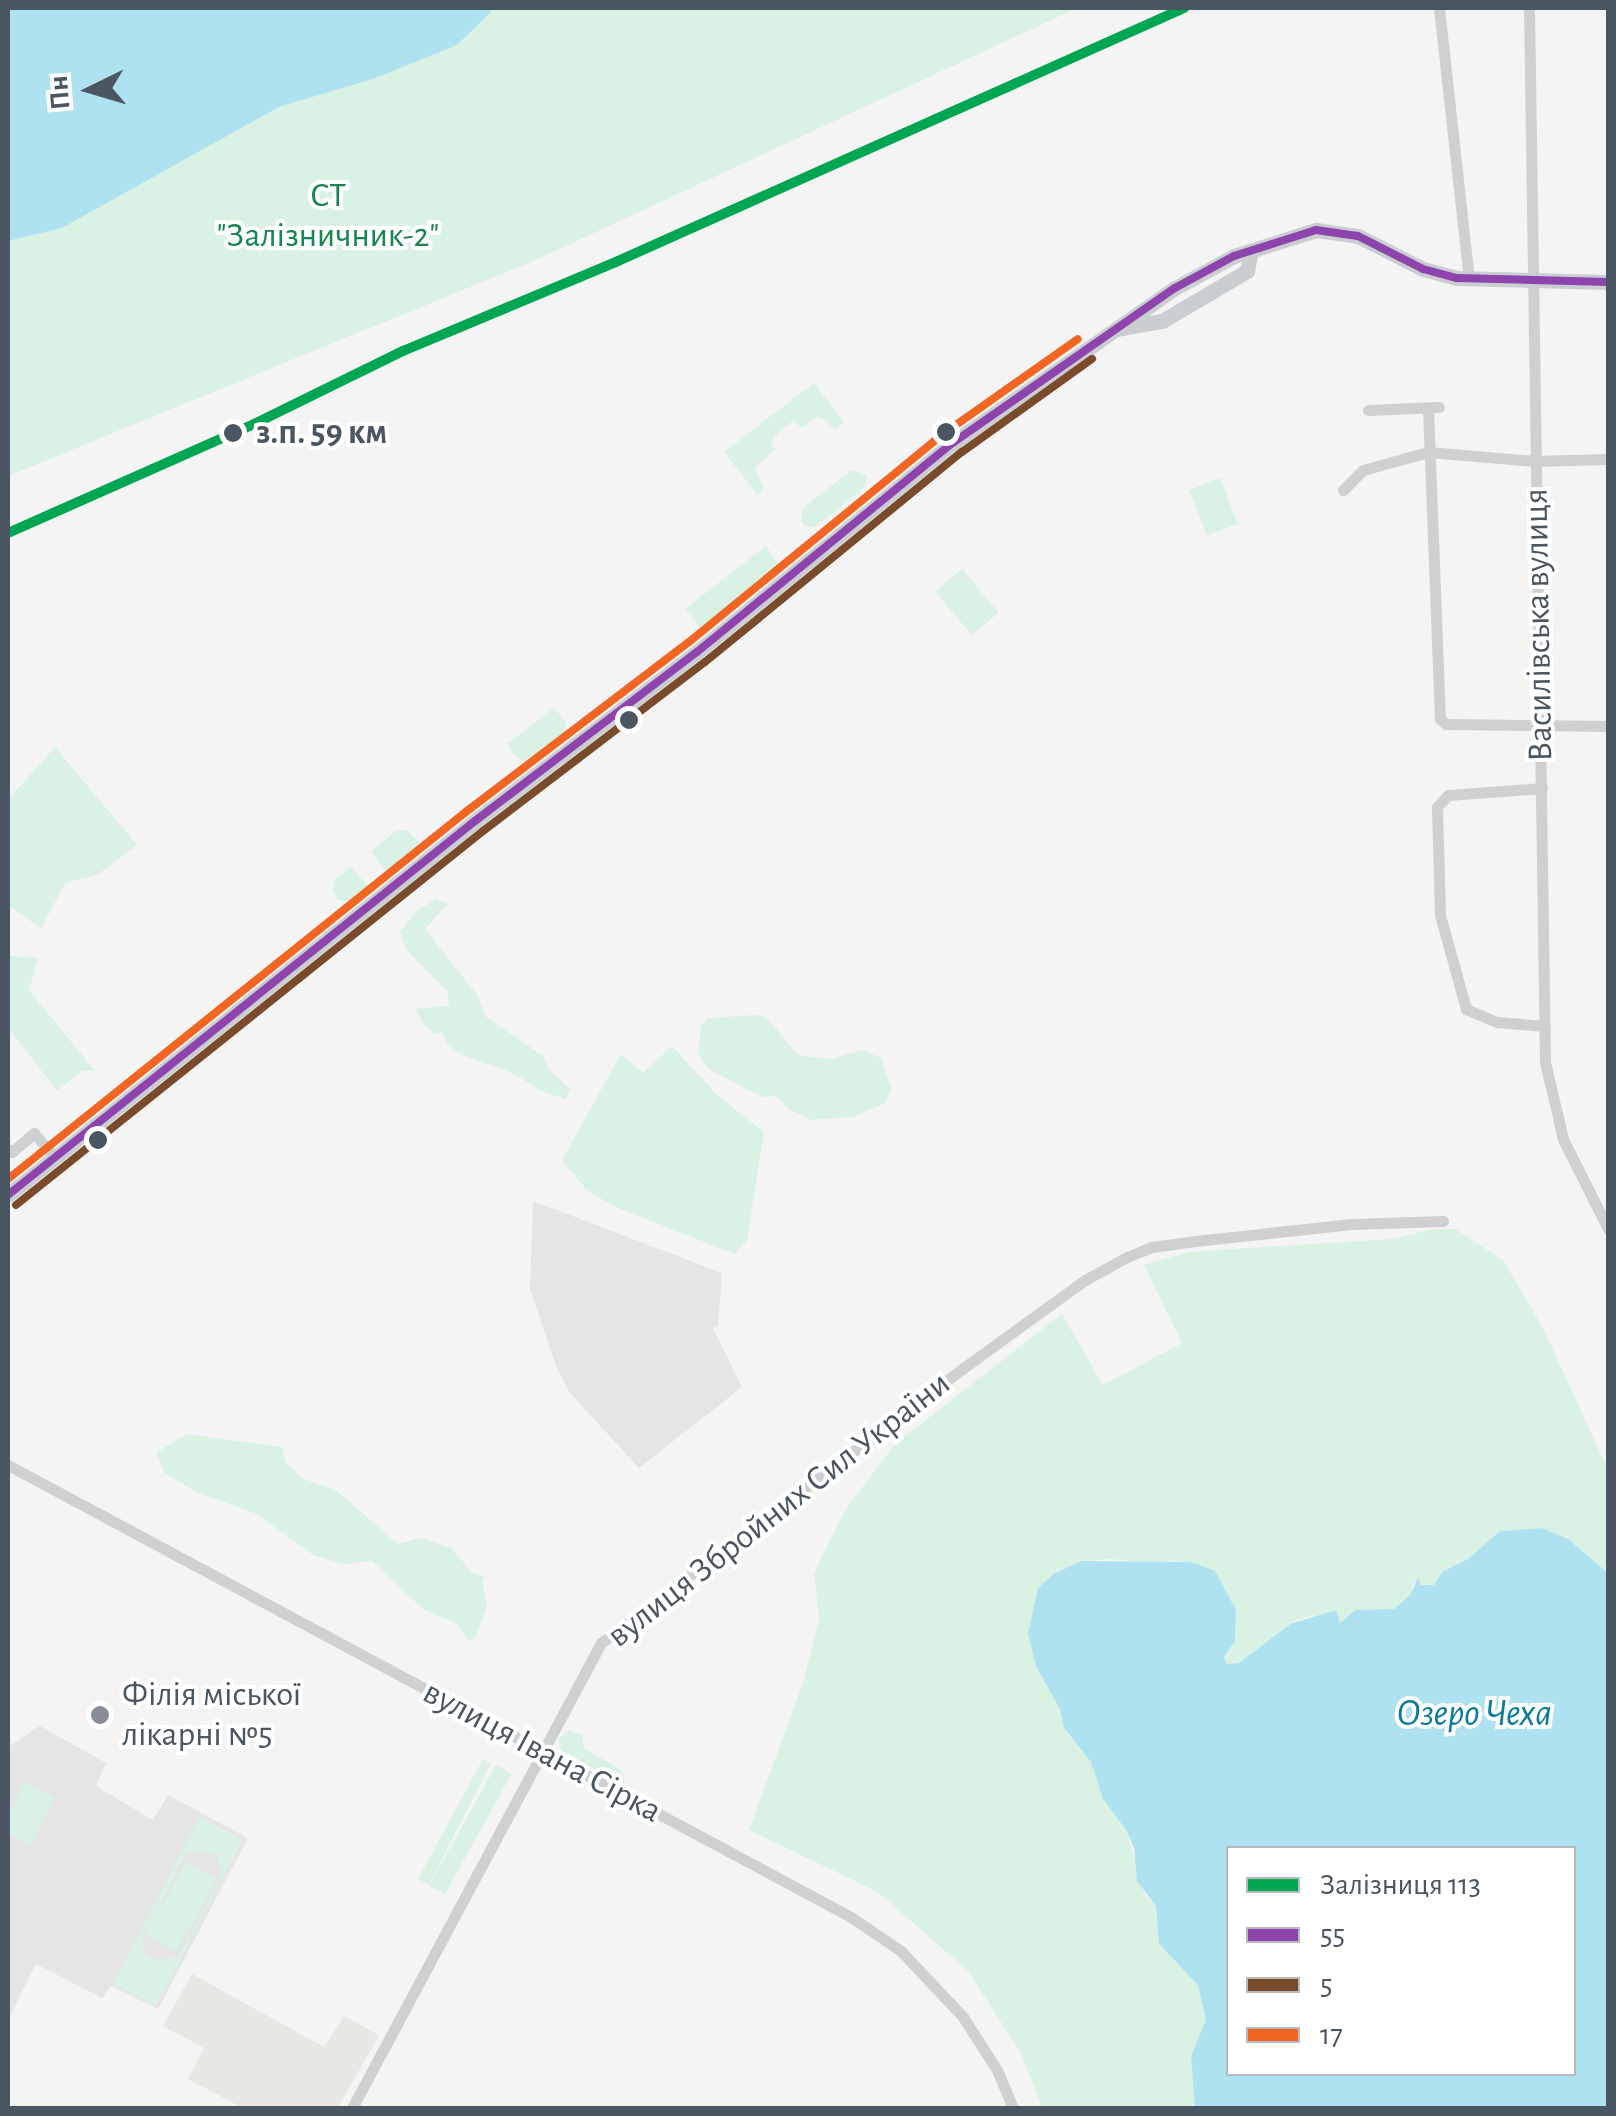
<!DOCTYPE html>
<meta charset="utf-8">
<style>
body{margin:0}
#map{position:relative;width:1616px;height:2116px;overflow:hidden;background:#f4f4f4;font-family:"Alegreya Sans",sans-serif}
div>[style]{position:absolute}
.commercial>*{inset:0;background:#e8e7e3}
.education>*{inset:0;background:#e6e5e6}
.green>*{inset:0;background:#d9f2e3;transform-origin:0 0}
.water>*{inset:0;background:#aee2f0}
.minor>*{height:11px;margin:-5.5px;padding:0 5.5px;transform-origin:5.5px;border-radius:5.5px;background:#ced0d2}
.major>*{height:15px;margin:-7.5px;padding:0 7.5px;transform-origin:7.5px;border-radius:7.5px;background:#caced1}
.bus-1>*{height:8px;margin:-4px;padding:0 4px;transform-origin:4px;border-radius:4px;background:#8e44ad}
.bus-2>*{height:8px;margin:-4px;padding:0 4px;transform-origin:4px;border-radius:4px;background:#7a4b2a}
.bus-3>*{height:8px;margin:-4px;padding:0 4px;transform-origin:4px;border-radius:4px;background:#f26522}
.rail-1>*{height:10px;margin:-5px;padding:0 5px;transform-origin:5px;border-radius:5px;background:#00a651}
.dots>*{width:28px;height:28px;translate:-50% -50%;box-sizing:border-box;border:5px solid #fff;border-radius:50%}
span{translate:-50% -50%;white-space:nowrap;text-align:center;line-height:1.15;-webkit-text-stroke:8px #fff;paint-order:stroke}
.park-label{font-size:35px;color:#17864f}
.stop-label{font-size:35px;color:#4a5661;font-weight:700}
.left{translate:0 -50%;text-align:left}
.street-label{font-size:35px;color:#4a5661}
.poi-label{font-size:35px;color:#4a5661}
.water-label{font-size:38px;color:#0c7c9b;font-style:italic}
.frame{position:absolute;inset:0;border:10px solid #4a5661;pointer-events:none}
.legend{position:absolute;left:1226px;top:1846px;width:350px;height:230px;box-sizing:border-box;background:#fff;border:2px solid #b7bbc0;margin:0;padding:12px 18px;list-style:none;font-size:30px;color:#4a5661}
.legend li{display:flex;align-items:center;gap:20px;height:50px}
.legend b{width:50px;border:2px solid #b7bbc0}
.north{position:absolute;left:40px;top:40px;width:100px;height:100px;-webkit-text-stroke:8px #fff;paint-order:stroke;rotate:265deg;font-size:28px;font-weight:700;line-height:40px;text-align:center;color:#4a5661}
.north::after{content:'';display:block;margin:auto;width:35px;height:45px;background:#4a5661;clip-path:polygon(50% 0,100% 100%,50% 72%,0 100%)}
</style>
<div id="map">
<div class="commercial">
<i style="clip-path:polygon(192px 1974px,324px 2047px,344px 2016px,379px 2035px,338px 2108px,243px 2108px,188px 2079px,204px 2048px,163px 2026px)"></i>
</div>
<div class="education">
<i style="clip-path:polygon(533px 1201px,722px 1273px,718px 1326px,713px 1328px,742px 1387px,639px 1468px,570px 1393px,557px 1368px,530px 1289px)"></i>
<i style="clip-path:polygon(40px 1726px,106px 1763px,96px 1786px,153px 1820px,168px 1795px,248px 1838px,158px 2009px,111px 1986px,102px 1998px,36px 1964px,8px 2020px,8px 1747px)"></i>
</div>
<div class="green">
<i style="clip-path:polygon(495px 8px,1077px 8px,536px 260px,8px 476px,8px 241px,62px 228px,279px 107px,376px 78px,457px 45px)"></i>
<i style="clip-path:polygon(814px 383px,844px 422px,835px 429px,818px 416px,801px 428px,794px 420px,780px 431px,771px 443px,775px 449px,755px 468px,764px 489px,758px 495px,724px 452px)"></i>
<i style="clip-path:polygon(852px 470px,867px 475px,865px 487px,816px 527px,805px 526px,801px 521px,803px 508px)"></i>
<i style="left:1220px;top:478px;width:49px;height:33px;rotate:69deg"></i>
<i style="clip-path:polygon(766px 546px,778px 564px,758px 580px,753px 591px,706px 629px,700px 628px,685px 609px)"></i>
<i style="left:962px;top:569px;width:57px;height:35px;rotate:50deg"></i>
<i style="clip-path:polygon(554px 708px,566px 722px,566px 731px,527px 761px,519px 759px,507px 744px)"></i>
<i style="clip-path:polygon(55px 747px,137px 845px,97px 875px,65px 883px,41px 929px,8px 904px,8px 800px)"></i>
<i style="clip-path:polygon(407px 830px,419px 842px,418px 853px,357px 904px,337px 899px,333px 890px,335px 879px,351px 867px,368px 886px,386px 871px,371px 851px,396px 831px)"></i>
<i style="clip-path:polygon(436px 899px,448px 904px,425px 929px,478px 996px,486px 1017px,543px 1056px,549px 1069px,570px 1089px,566px 1099px,541px 1091px,511px 1072px,462px 1055px,446px 1043px,442px 1032px,433px 1034px,421px 1020px,416px 1009px,449px 1006px,448px 992px,405px 948px,400px 932px,417px 911px)"></i>
<i style="clip-path:polygon(8px 956px,38px 958px,29px 990px,95px 1071px,83px 1070px,57px 1091px,8px 1027px)"></i>
<i style="clip-path:polygon(757px 1015px,768px 1019px,798px 1055px,832px 1059px,862px 1050px,881px 1058px,891px 1089px,885px 1103px,853px 1117px,811px 1120px,788px 1109px,777px 1096px,762px 1097px,710px 1070px,698px 1054px,701px 1026px,708px 1018px)"></i>
<i style="clip-path:polygon(672px 1046px,716px 1094px,764px 1132px,747px 1240px,735px 1254px,611px 1205px,586px 1189px,562px 1160px,621px 1054px,643px 1073px)"></i>
<i style="clip-path:polygon(1434px 1229px,1455px 1229px,1503px 1260px,1544px 1330px,1608px 1470px,1608px 1573px,1568px 1539px,1542px 1528px,1500px 1531px,1468px 1559px,1442px 1572px,1434px 1585px,1421px 1585px,1419px 1579px,1412px 1584px,1411px 1595px,1394px 1609px,1355px 1610px,1340px 1623px,1310px 1615px,1289px 1624px,1239px 1663px,1227px 1664px,1224px 1657px,1235px 1641px,1236px 1610px,1214px 1571px,1174px 1560px,1151px 1563px,1111px 1559px,1081px 1561px,1054px 1574px,1028px 1634px,1036px 1666px,1061px 1709px,1064px 1729px,1091px 1762px,1103px 1800px,1126px 1830px,1145px 1895px,1156px 1906px,1159px 1944px,1198px 1985px,1206px 2020px,1191px 2056px,1195px 2108px,1042px 2108px,1021px 2053px,968px 1971px,878px 1892px,749px 1830px,803px 1683px,819px 1620px,814px 1573px,846px 1509px,895px 1444px,1062px 1314px,1103px 1385px,1182px 1343px,1144px 1265px,1188px 1252px,1391px 1239px)"></i>
<i style="clip-path:polygon(186px 1434px,282px 1447px,286px 1463px,302px 1478px,337px 1491px,398px 1544px,421px 1538px,451px 1548px,472px 1572px,486px 1578px,482px 1580px,487px 1606px,475px 1638px,469px 1641px,456px 1623px,423px 1609px,372px 1561px,344px 1564px,313px 1555px,257px 1514px,194px 1491px,165px 1473px,156px 1453px)"></i>
<i style="clip-path:polygon(569px 1730px,582px 1735px,584px 1748px,622px 1771px,625px 1781px,620px 1783px,562px 1751px,558px 1740px)"></i>
<i style="clip-path:polygon(483px 1759px,491px 1763px,429px 1885px,418px 1879px)"></i>
<i style="left:496px;top:1765px;width:18px;height:138px;rotate:29deg"></i>
<i style="clip-path:polygon(25px 1782px,55px 1798px,30px 1845px,8px 1832px,8px 1815px)"></i>
<i style="clip-path:polygon(evenodd,200px 1817px,243px 1840px,156px 2006px,113px 1983px,200px 1817px,197px 1850px,217px 1856px,222px 1876px,178px 1957px,157px 1962px,145px 1953px,142px 1938px,185px 1856px,197px 1850px)"></i>
<i style="left:186px;top:1862px;width:35px;height:83px;rotate:29deg"></i>
</div>
<div class="water">
<i style="clip-path:polygon(8px 8px,265px 9px,495px 8px,457px 45px,376px 78px,279px 107px,62px 228px,8px 241px)"></i>
<i style="clip-path:polygon(evenodd,1542px 1528px,1568px 1539px,1608px 1573px,1608px 2108px,1195px 2108px,1191px 2056px,1206px 2020px,1198px 1985px,1159px 1944px,1156px 1906px,1137px 1881px,1134px 1848px,1126px 1830px,1103px 1799px,1091px 1762px,1064px 1728px,1060px 1709px,1036px 1666px,1028px 1634px,1038px 1588px,1054px 1574px,1081px 1561px,1192px 1562px,1215px 1571px,1236px 1610px,1235px 1641px,1224px 1657px,1227px 1664px,1239px 1663px,1290px 1624px,1336px 1610px,1340px 1623px,1355px 1610px,1394px 1609px,1410px 1595px,1418px 1578px,1421px 1585px,1434px 1585px,1442px 1572px,1468px 1559px,1500px 1531px,1542px 1528px,1228px 1848px,1574px 1848px,1574px 2074px,1228px 2074px,1228px 1848px)"></i>
</div>
<div class="minor">
<i style="left:1439px;top:8px;width:273px;rotate:83.7deg"></i>
<i style="left:1529px;top:8px;width:1054px;rotate:89.13deg"></i>
<i style="left:1545px;top:1062px;width:79px;rotate:76.8deg"></i>
<i style="left:1563px;top:1139px;width:101px;rotate:63.4deg"></i>
<i style="left:1428px;top:408px;width:311px;rotate:87.8deg"></i>
<i style="left:1440px;top:719px;width:8px;rotate:40deg"></i>
<i style="left:1446px;top:724px;width:162px;rotate:0.7deg"></i>
<i style="left:1368px;top:410px;width:71px;rotate:-2.4deg"></i>
<i style="left:1343px;top:490px;width:28px;rotate:-45deg"></i>
<i style="left:1363px;top:470px;width:67px;rotate:-15.5deg"></i>
<i style="left:1428px;top:452px;width:107px;rotate:4.8deg"></i>
<i style="left:1535px;top:461px;width:73px;rotate:-1.6deg"></i>
<i style="left:1542px;top:788px;width:94px;rotate:175.7deg"></i>
<i style="left:1448px;top:795px;width:16px;rotate:133deg"></i>
<i style="left:1437px;top:807px;width:108px;rotate:88.4deg"></i>
<i style="left:1440px;top:915px;width:98px;rotate:74.5deg"></i>
<i style="left:1466px;top:1009px;width:34px;rotate:23deg"></i>
<i style="left:1497px;top:1022px;width:48px;rotate:4.8deg"></i>
<i style="left:8px;top:1149px;width:5px;rotate:37deg"></i>
<i style="left:12px;top:1152px;width:29px;rotate:-41deg"></i>
<i style="left:34px;top:1133px;width:33px;rotate:50deg"></i>
<i style="left:8px;top:1465px;width:957px;rotate:28.2deg"></i>
<i style="left:851px;top:1917px;width:60px;rotate:34.2deg"></i>
<i style="left:901px;top:1951px;width:91px;rotate:46.8deg"></i>
<i style="left:963px;top:2017px;width:63px;rotate:57.3deg"></i>
<i style="left:997px;top:2070px;width:41px;rotate:67.2deg"></i>
<i style="left:352px;top:2108px;width:527px;rotate:-61.83deg"></i>
<i style="left:601px;top:1643px;width:453px;rotate:-37.2deg"></i>
<i style="left:962px;top:1369px;width:152px;rotate:-35.9deg"></i>
<i style="left:1085px;top:1280px;width:48px;rotate:-28.7deg"></i>
<i style="left:1127px;top:1257px;width:27px;rotate:-22deg"></i>
<i style="left:1152px;top:1247px;width:43px;rotate:-7.9deg"></i>
<i style="left:1195px;top:1241px;width:157px;rotate:-6.2deg"></i>
<i style="left:1351px;top:1224px;width:92px;rotate:-1.9deg"></i>
</div>
<div class="major">
<i style="left:1116px;top:329px;width:47px;rotate:-9.9deg"></i>
<i style="left:1162px;top:321px;width:99px;rotate:-30.5deg"></i>
<i style="left:1247px;top:271px;width:20px;rotate:-79deg"></i>
<i style="left:8px;top:1195px;width:598px;rotate:-38.69deg"></i>
<i style="left:475px;top:821px;width:279px;rotate:-37.3deg"></i>
<i style="left:697px;top:652px;width:332px;rotate:-39.3deg"></i>
<i style="left:954px;top:442px;width:269px;rotate:-34.9deg"></i>
<i style="left:1175px;top:288px;width:67px;rotate:-28.5deg"></i>
<i style="left:1234px;top:256px;width:86px;rotate:-17.6deg"></i>
<i style="left:1316px;top:230px;width:42px;rotate:8.1deg"></i>
<i style="left:1358px;top:236px;width:73px;rotate:26.9deg"></i>
<i style="left:1423px;top:269px;width:35px;rotate:15deg"></i>
<i style="left:1457px;top:278px;width:151px;rotate:1.5deg"></i>
</div>
<div class="bus-1">
<i style="left:8px;top:1195px;width:598px;rotate:-38.69deg"></i>
<i style="left:475px;top:821px;width:279px;rotate:-37.3deg"></i>
<i style="left:697px;top:652px;width:332px;rotate:-39.3deg"></i>
<i style="left:954px;top:442px;width:269px;rotate:-34.9deg"></i>
<i style="left:1175px;top:288px;width:67px;rotate:-28.5deg"></i>
<i style="left:1234px;top:256px;width:86px;rotate:-17.6deg"></i>
<i style="left:1316px;top:230px;width:42px;rotate:8.1deg"></i>
<i style="left:1358px;top:236px;width:73px;rotate:26.9deg"></i>
<i style="left:1423px;top:269px;width:35px;rotate:15deg"></i>
<i style="left:1457px;top:278px;width:151px;rotate:1.5deg"></i>
</div>
<div class="bus-2">
<i style="left:16px;top:1205px;width:598px;rotate:-38.69deg"></i>
<i style="left:483px;top:831px;width:279px;rotate:-37.3deg"></i>
<i style="left:705px;top:662px;width:332px;rotate:-39.3deg"></i>
<i style="left:962px;top:452px;width:160px;rotate:-35.6deg"></i>
</div>
<div class="bus-3">
<i style="left:8px;top:1179px;width:588px;rotate:-38.72deg"></i>
<i style="left:467px;top:811px;width:279px;rotate:-37.3deg"></i>
<i style="left:689px;top:642px;width:332px;rotate:-39.3deg"></i>
<i style="left:946px;top:432px;width:161px;rotate:-35.2deg"></i>
</div>
<div class="rail-1">
<i style="left:8px;top:533px;width:271px;rotate:-23.9deg"></i>
<i style="left:256px;top:423px;width:164px;rotate:-26.1deg"></i>
<i style="left:403px;top:351px;width:233px;rotate:-22.7deg"></i>
<i style="left:618px;top:261px;width:620px;rotate:-24.08deg"></i>
</div>
<div class="dots">
<i style="left:946px;top:432px;background:#4a5661"></i>
<i style="left:233px;top:433px;background:#4a5661"></i>
<i style="left:629px;top:720px;background:#4a5661"></i>
<i style="left:98px;top:1140px;background:#4a5661"></i>
<i style="left:100px;top:1715px;background:#868d94"></i>
</div>
<div class="park-label">
<span style="left:328px;top:216px">СТ<br>"Залізничник-2"</span>
</div>
<div class="stop-label">
<span class="left" style="left:256px;top:433px">з.п. 59 км</span>
</div>
<div class="street-label">
<span style="left:1539px;top:625px;rotate:-91deg">Василівська вулиця</span>
<span style="left:779px;top:1510px;rotate:-38deg">вулиця Збройних Сил України</span>
<span style="left:542px;top:1752px;rotate:28deg">вулиця Івана Сірка</span>
</div>
<div class="poi-label">
<span class="left" style="left:122px;top:1715px">Філія міської<br>лікарні №5</span>
</div>
<div class="water-label">
<span style="left:1474px;top:1715px">Озеро Чеха</span>
</div>
<div class="frame"></div>
<ul class="legend">
<li><b style="height:12px;background:#00a651"></b>Залізниця 113</li>
<li><b style="height:12px;background:#8e44ad"></b>55</li>
<li><b style="height:12px;background:#7a4b2a"></b>5</li>
<li><b style="height:12px;background:#f26522"></b>17</li>
</ul>
<div class="north">Пн</div>
</div>
